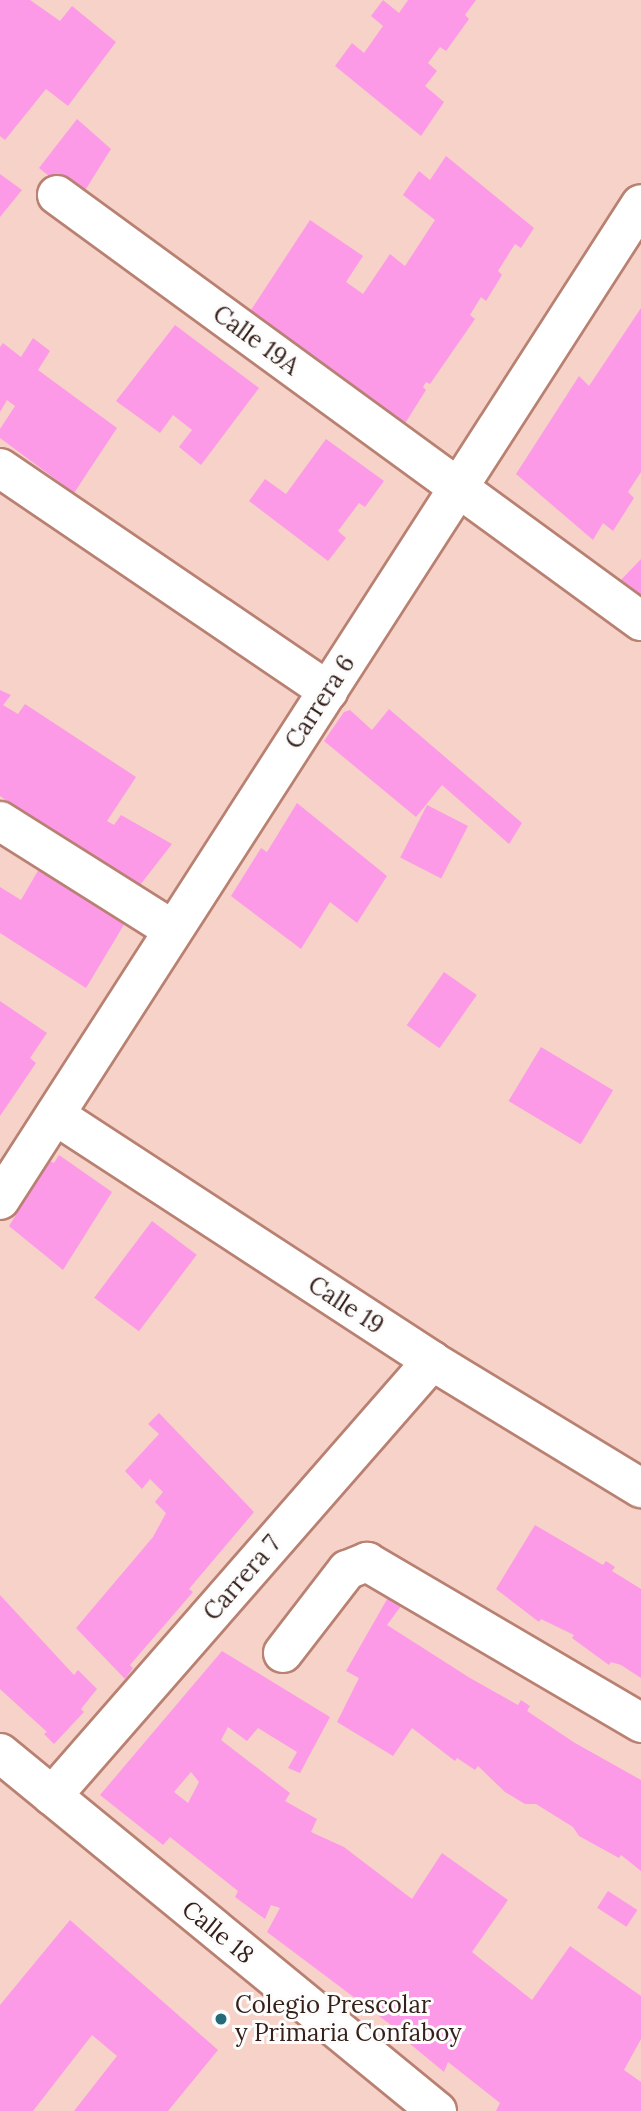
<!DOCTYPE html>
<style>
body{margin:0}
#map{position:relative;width:641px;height:2111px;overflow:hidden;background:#f7d2c8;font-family:Lora,serif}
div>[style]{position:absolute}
.building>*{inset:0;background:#fc9ae8;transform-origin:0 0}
.roads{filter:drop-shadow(2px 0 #b88172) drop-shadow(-2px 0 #b88172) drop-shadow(0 2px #b88172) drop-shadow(0 -2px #b88172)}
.minor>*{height:38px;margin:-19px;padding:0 19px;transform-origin:19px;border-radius:19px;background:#fff}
.dots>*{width:19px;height:19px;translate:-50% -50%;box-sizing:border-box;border:4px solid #fcfcfc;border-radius:50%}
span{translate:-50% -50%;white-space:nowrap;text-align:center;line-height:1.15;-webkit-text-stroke:6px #fcfcfc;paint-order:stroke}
.street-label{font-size:24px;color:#351f19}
.poi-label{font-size:24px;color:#351f19}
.left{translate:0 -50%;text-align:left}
</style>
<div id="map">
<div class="building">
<i style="clip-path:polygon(0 0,30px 0,60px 21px,72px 6px,116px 42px,68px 106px,46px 89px,5px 140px,0 136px)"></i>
<i style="clip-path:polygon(383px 0,399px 13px,408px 0,476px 0,465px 15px,469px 19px,446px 51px,440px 47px,428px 63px,437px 71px,425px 86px,444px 102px,421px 136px,335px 66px,352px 43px,364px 53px,383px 26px,371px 16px)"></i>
<i style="clip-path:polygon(77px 119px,111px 149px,79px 200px,39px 168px)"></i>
<i style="clip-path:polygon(446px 156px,534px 228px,521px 248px,515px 244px,498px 271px,502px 275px,486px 301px,481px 297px,470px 315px,475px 319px,430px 384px,426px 382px,423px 387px,426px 390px,404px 425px,249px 313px,310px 220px,363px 256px,346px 282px,363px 294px,390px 254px,405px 266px,435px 220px,403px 195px,419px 171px,430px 180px)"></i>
<i style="clip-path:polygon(0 174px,22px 190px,0 217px)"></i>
<i style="clip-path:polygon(641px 308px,641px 472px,628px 492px,634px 498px,613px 531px,603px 523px,593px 540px,516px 474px,579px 376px,589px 386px)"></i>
<i style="clip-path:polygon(175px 325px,259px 388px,201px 465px,179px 447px,192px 430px,173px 415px,160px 433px,116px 401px)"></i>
<i style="clip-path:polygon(33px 338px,50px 351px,38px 370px,117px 428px,74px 493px,0 438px,0 429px,15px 406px,7px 400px,0 412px,0 347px,3px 343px,21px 357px)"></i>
<i style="clip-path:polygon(326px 439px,384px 481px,365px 507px,359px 503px,338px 531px,346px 538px,328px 561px,249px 501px,265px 479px,286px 494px)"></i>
<i style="clip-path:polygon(641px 559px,641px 603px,619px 582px)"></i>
<i style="clip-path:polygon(0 690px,11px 695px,3px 705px,18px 714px,25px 704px,136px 777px,107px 821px,114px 825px,121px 815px,172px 844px,133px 894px,0 796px)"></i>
<i style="clip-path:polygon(389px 709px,522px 823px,509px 844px,442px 785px,416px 817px,324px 741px,344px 712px,350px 710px,372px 730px)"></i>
<i style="clip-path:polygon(297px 803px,387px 876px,357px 923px,330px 902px,301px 949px,231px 896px,261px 848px,267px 852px)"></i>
<i style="left:427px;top:805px;width:46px;height:59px;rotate:27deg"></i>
<i style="clip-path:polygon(39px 869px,125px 923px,86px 988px,0 933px,0 887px,21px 900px)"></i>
<i style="left:444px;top:972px;width:40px;height:65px;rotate:35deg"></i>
<i style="clip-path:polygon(0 1001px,47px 1033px,30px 1058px,36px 1063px,0 1116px)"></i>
<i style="left:541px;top:1047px;width:84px;height:63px;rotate:31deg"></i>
<i style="clip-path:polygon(59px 1155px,112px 1192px,63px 1270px,9px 1226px,49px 1161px,54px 1163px)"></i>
<i style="left:152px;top:1221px;width:56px;height:96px;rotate:37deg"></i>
<i style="clip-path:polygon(159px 1413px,254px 1512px,189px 1589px,193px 1592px,130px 1665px,133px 1668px,125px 1679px,76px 1628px,153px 1537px,166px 1513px,155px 1502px,163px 1492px,150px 1479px,142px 1489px,125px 1471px,159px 1434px,148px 1424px)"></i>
<i style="clip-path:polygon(535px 1525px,603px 1565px,606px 1561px,615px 1567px,612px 1571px,641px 1589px,641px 1678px,621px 1665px,611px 1662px,609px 1665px,572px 1638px,574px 1635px,541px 1619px,539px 1622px,496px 1589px)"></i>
<i style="clip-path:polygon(390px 1594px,404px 1602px,387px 1625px,470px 1678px,518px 1705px,521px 1700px,530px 1706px,527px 1711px,575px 1743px,641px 1780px,641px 1871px,621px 1855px,619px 1858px,579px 1836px,573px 1827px,536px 1804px,525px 1804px,505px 1792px,478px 1766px,475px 1770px,457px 1758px,455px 1761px,412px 1728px,393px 1756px,337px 1722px,359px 1678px,346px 1671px)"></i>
<i style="clip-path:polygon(0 1595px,74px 1675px,78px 1670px,97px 1689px,81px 1709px,84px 1712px,54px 1744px,44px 1734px,47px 1732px,0 1689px)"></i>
<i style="clip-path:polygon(evenodd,222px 1651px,330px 1717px,300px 1773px,288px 1768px,297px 1752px,258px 1728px,247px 1741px,228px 1727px,221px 1740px,290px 1793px,285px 1801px,317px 1819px,311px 1832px,344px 1847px,412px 1899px,442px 1853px,508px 1900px,472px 1952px,532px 2000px,570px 1946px,641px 1996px,641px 2039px,624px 2070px,641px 2082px,641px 2111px,496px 2111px,500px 2103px,448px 2062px,444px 2072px,409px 2043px,411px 2040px,267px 1932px,280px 1908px,271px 1905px,265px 1919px,235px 1897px,238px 1891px,170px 1837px,163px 1845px,100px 1795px,222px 1651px,191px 1772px,199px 1782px,188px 1803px,174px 1792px,191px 1772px)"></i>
<i style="left:608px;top:1891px;width:35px;height:20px;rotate:33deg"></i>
<i style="clip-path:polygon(70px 1920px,218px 2050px,168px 2111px,74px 2111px,117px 2056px,92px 2035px,33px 2111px,0 2111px,0 2005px)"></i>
</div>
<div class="roads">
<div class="minor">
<i style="left:57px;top:195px;width:723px;rotate:36.11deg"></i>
<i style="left:0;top:468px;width:397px;rotate:34.2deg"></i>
<i style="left:0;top:821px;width:204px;rotate:32.2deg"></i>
<i style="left:55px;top:1115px;width:450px;rotate:33.1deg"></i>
<i style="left:432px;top:1361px;width:245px;rotate:31.3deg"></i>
<i style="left:0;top:1200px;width:1184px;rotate:-57.24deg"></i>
<i style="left:283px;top:1653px;width:105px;rotate:-52.4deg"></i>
<i style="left:347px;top:1570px;width:22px;rotate:-22deg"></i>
<i style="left:367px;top:1562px;width:318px;rotate:30.4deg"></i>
<i style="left:0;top:1753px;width:565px;rotate:39.33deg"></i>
<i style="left:52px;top:1796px;width:578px;rotate:-48.86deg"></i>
</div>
</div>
<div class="dots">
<i style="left:221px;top:2019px;background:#246a79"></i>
</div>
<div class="street-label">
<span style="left:256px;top:340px;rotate:36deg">Calle 19A</span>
<span style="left:320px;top:702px;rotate:-57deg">Carrera 6</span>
<span style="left:346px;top:1305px;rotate:33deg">Calle 19</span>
<span style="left:242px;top:1578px;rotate:-49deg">Carrera 7</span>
<span style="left:218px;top:1932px;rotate:39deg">Calle 18</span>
</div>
<div class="poi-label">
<span class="left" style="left:235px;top:2019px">Colegio Prescolar<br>y Primaria Confaboy</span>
</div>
</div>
